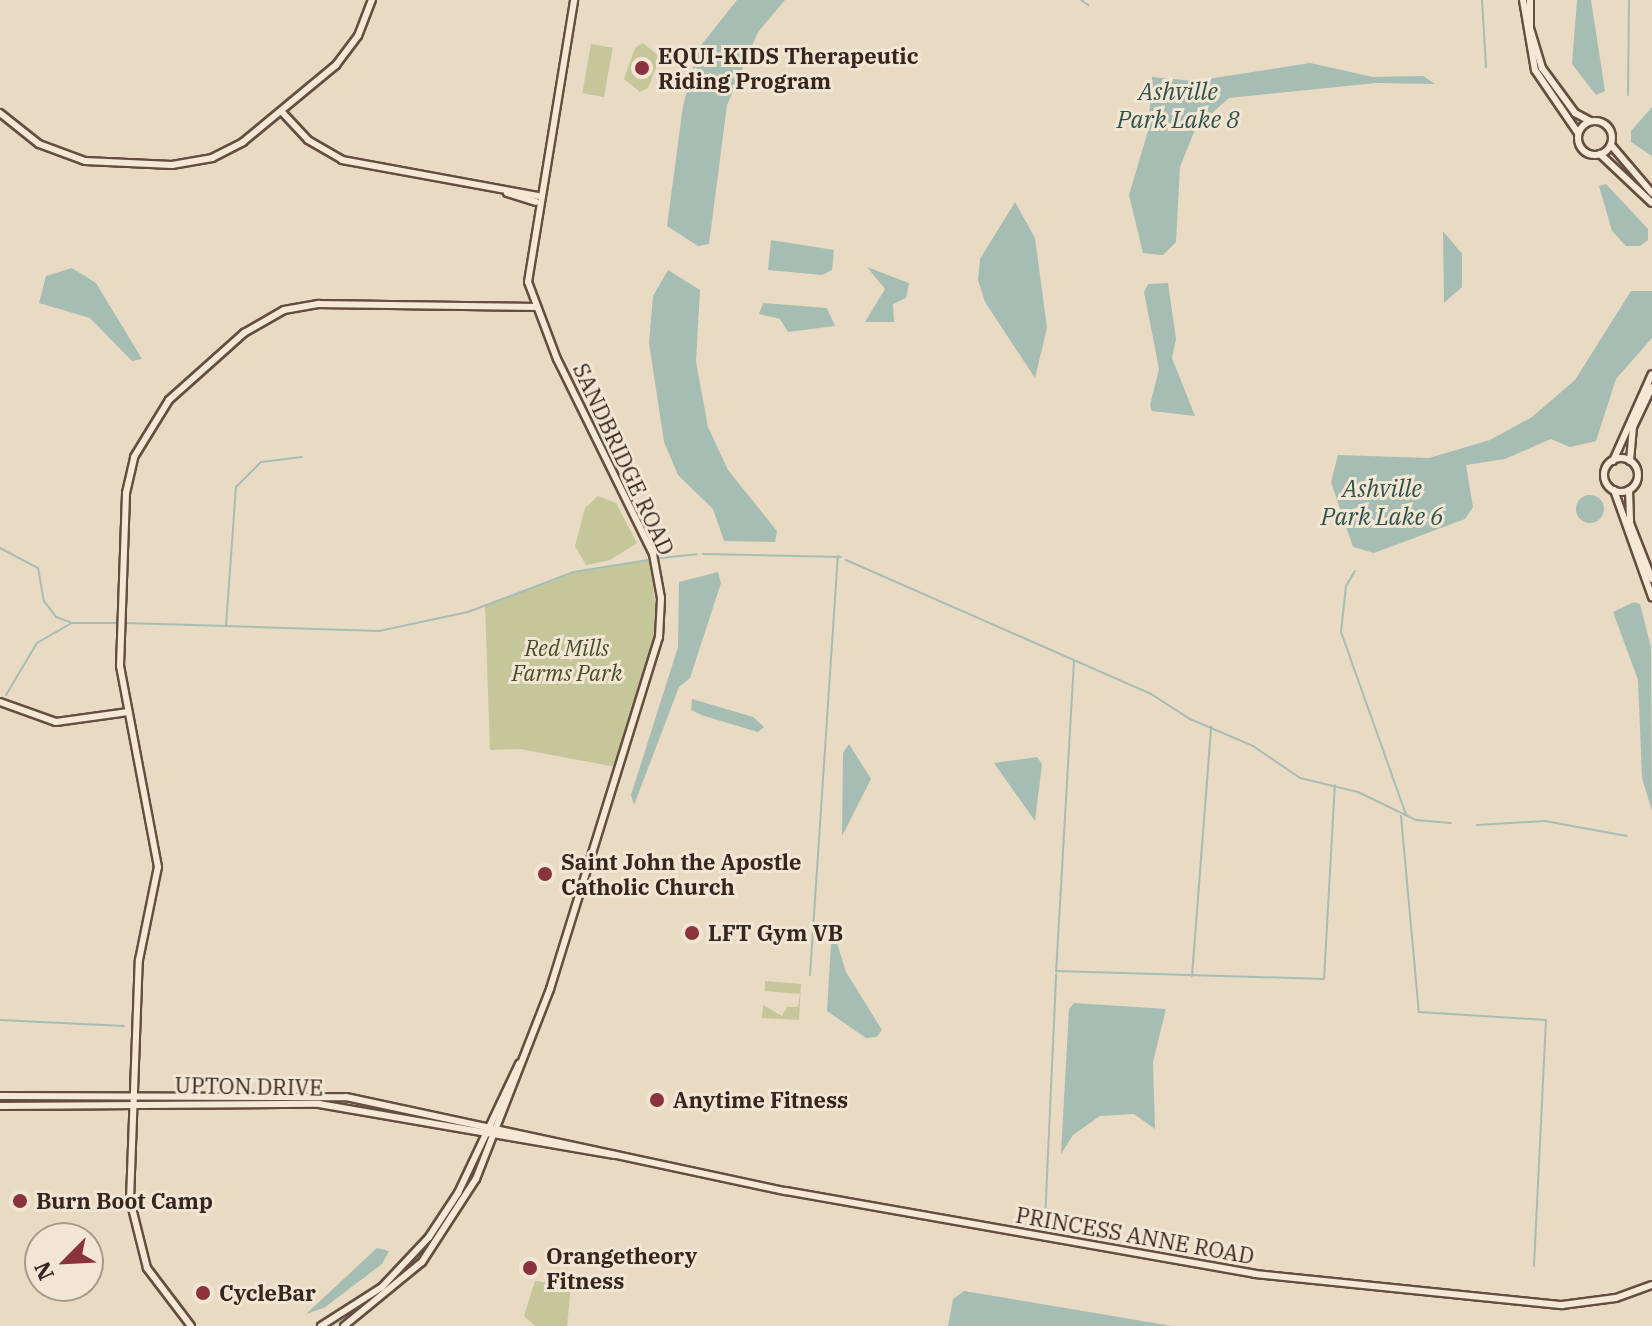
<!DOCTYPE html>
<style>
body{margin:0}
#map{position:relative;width:1652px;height:1326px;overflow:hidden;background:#e9dac4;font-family:"IBM Plex Serif",serif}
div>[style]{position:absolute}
.green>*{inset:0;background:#c5c699;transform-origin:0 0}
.water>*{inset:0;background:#a6bdb4}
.round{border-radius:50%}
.stream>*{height:2px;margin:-1px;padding:0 1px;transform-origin:1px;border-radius:1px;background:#a6bdb4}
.roads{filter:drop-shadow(2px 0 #634e40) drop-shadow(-2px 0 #634e40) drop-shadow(0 2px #634e40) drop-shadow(0 -2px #634e40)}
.secondary>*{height:6px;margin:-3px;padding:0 3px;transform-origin:3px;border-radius:3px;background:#f5e9d6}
.secondary>.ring{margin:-3px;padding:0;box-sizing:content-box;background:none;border:6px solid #f5e9d6;border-radius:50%}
.dots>*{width:22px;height:22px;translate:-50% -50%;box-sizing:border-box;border:4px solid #f1e6d3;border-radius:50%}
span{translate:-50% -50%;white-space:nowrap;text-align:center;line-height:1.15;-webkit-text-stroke:6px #f1e6d3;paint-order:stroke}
.poi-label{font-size:22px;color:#33271f;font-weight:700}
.left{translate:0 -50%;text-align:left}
.street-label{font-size:22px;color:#33271f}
.park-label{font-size:22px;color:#484d28;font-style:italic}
.water-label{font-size:24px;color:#30514c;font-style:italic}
.north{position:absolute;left:24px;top:1222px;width:80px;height:80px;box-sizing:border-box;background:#f1e6d3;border:2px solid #a59a8b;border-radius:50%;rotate:246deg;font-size:22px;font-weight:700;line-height:32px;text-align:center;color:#33271f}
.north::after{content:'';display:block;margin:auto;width:28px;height:36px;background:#8a333c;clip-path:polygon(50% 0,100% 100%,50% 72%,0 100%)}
</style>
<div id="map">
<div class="green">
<i style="clip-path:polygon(643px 43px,660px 57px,648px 88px,640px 92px,624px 79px,635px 48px)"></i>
<i style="left:591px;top:44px;width:22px;height:50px;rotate:10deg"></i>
<i style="clip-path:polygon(598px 496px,616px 503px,637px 543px,610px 560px,586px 565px,575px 546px,585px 508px)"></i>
<i style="clip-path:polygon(650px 560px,657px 619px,652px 655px,616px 767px,520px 749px,490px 750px,485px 606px,574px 573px)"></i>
<i style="clip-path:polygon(765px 981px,801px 984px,799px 1020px,762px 1018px,763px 1005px,782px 1016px,787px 1007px,798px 1007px,800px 994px,765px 991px)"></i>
<i style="clip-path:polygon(535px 1281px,571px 1285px,567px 1326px,535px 1326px,524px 1316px)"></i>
</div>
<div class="water">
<i style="clip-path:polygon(737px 0,785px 0,758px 32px,727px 105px,709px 244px,698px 246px,667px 226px,683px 106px,698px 49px)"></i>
<i style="clip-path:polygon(1577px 0,1591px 0,1605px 91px,1596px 95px,1572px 64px)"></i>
<i style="clip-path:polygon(1310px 63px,1373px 77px,1423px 76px,1435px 84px,1376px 83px,1229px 98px,1196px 127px,1180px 167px,1176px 242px,1163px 255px,1143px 253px,1129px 195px,1148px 131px,1152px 77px,1195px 81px)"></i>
<i style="clip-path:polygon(1652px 107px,1652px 156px,1631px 142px,1631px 131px)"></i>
<i style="clip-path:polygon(1606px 184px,1648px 229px,1648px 240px,1640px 246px,1626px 246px,1612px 231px,1599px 186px)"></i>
<i style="clip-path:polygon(1015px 202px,1035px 238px,1047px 328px,1035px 378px,985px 302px,978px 280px,980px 259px)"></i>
<i style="clip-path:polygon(1443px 231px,1462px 254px,1462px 287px,1444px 303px)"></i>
<i style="clip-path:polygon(771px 240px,834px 250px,832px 270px,822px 275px,768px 270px)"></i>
<i style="clip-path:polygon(867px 267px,909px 283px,906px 298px,893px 304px,894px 322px,865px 322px,885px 289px)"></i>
<i style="clip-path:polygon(72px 268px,96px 283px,142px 359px,132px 361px,90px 318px,39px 303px,46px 276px)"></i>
<i style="clip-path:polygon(668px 270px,700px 290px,696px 362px,708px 427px,728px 470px,777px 531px,775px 542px,724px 541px,713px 509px,678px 475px,664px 442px,649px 343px,653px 296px)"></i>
<i style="clip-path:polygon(1168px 283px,1176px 339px,1172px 358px,1195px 416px,1152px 411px,1150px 405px,1159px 369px,1144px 292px,1148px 284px)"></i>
<i style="clip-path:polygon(1631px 291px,1652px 291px,1652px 338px,1616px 379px,1596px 441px,1570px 447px,1551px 439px,1505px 459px,1466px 465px,1473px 507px,1465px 519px,1374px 553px,1353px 547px,1331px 482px,1338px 455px,1429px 458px,1490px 440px,1532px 417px,1575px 380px)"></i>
<i style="clip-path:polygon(763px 303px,827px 308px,835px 326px,788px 332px,780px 319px,759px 314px)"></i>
<i class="round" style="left:1576px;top:495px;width:28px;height:28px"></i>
<i style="clip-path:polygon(718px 572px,721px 583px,690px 678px,679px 687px,634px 805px,631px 795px,678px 647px,679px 582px)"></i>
<i style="clip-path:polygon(1634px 602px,1640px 604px,1651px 647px,1652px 811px,1642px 778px,1638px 680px,1613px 612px)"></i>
<i style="clip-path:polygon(692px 699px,753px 717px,764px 727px,758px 732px,704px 716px,691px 710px)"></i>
<i style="clip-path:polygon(849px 744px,871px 779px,842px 836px,843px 753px)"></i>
<i style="clip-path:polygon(1037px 757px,1042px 764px,1035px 821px,994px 763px)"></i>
<i style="clip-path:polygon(832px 927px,846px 972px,882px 1030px,877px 1037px,866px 1038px,827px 1011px)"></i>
<i style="clip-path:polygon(1074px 1003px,1166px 1009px,1153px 1062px,1155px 1129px,1134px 1114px,1100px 1116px,1073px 1135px,1061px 1154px,1069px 1009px)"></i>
<i style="clip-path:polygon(377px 1248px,389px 1251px,382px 1264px,324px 1308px,306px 1314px)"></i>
<i style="clip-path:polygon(964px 1291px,1172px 1326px,948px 1326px,953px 1299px)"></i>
</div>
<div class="stream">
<i style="left:1081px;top:0;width:9px;rotate:36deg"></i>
<i style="left:1482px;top:0;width:67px;rotate:86.6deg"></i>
<i style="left:1628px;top:95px;width:95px;rotate:-89.4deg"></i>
<i style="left:0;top:548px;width:43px;rotate:27.8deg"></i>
<i style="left:38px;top:568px;width:34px;rotate:80deg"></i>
<i style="left:44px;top:601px;width:20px;rotate:53deg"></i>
<i style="left:56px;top:617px;width:15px;rotate:20deg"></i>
<i style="left:703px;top:554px;width:138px;rotate:1.2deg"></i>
<i style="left:660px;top:558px;width:37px;rotate:-6deg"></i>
<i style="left:846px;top:560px;width:333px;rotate:23.7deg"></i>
<i style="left:1151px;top:694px;width:46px;rotate:32.7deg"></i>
<i style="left:1190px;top:719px;width:69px;rotate:23.2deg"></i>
<i style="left:1253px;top:746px;width:57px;rotate:34.2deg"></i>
<i style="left:1300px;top:778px;width:60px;rotate:13.6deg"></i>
<i style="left:1358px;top:792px;width:64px;rotate:25.8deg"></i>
<i style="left:1416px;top:820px;width:35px;rotate:5deg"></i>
<i style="left:1355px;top:571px;width:17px;rotate:121deg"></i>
<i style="left:1346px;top:586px;width:46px;rotate:96.2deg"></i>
<i style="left:1341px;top:632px;width:194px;rotate:70.4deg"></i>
<i style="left:125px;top:623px;width:101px;rotate:1.7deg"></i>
<i style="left:226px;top:626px;width:139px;rotate:-85.9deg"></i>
<i style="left:236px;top:487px;width:35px;rotate:-45deg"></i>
<i style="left:261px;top:462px;width:41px;rotate:-7deg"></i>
<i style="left:226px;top:626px;width:153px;rotate:1.9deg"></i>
<i style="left:379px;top:631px;width:91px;rotate:-12.1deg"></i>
<i style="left:468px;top:612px;width:113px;rotate:-20.7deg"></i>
<i style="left:574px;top:572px;width:75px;rotate:-9.2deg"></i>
<i style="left:1074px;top:661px;width:311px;rotate:93.3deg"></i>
<i style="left:1056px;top:971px;width:268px;rotate:1.7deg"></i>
<i style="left:1324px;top:979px;width:194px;rotate:-86.8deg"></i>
<i style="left:6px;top:695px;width:61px;rotate:-59.2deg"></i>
<i style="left:37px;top:643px;width:39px;rotate:-30deg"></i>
<i style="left:71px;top:623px;width:45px"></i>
<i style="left:1401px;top:816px;width:197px;rotate:84.8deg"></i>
<i style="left:1419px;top:1012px;width:127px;rotate:3.6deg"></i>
<i style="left:1546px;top:1020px;width:246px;rotate:92.8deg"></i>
<i style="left:1477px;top:825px;width:68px;rotate:-3.4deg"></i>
<i style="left:1545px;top:821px;width:83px;rotate:10.4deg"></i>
<i style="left:810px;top:975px;width:420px;rotate:-86.2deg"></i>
<i style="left:1192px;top:976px;width:250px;rotate:-85.6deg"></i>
<i style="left:0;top:1020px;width:124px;rotate:2.8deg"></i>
<i style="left:1045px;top:1220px;width:246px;rotate:-87.4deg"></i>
</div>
<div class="roads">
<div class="secondary">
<i style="left:1523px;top:0;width:71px;rotate:80.3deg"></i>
<i style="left:1535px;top:70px;width:76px;rotate:55.7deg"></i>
<i style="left:1530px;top:0;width:28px;rotate:90deg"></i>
<i style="left:1530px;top:28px;width:42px;rotate:73.3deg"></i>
<i style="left:1542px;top:68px;width:56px;rotate:53.7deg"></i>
<i style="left:1575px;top:113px;width:17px;rotate:28deg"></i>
<i style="left:282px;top:112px;width:38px;rotate:47deg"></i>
<i style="left:308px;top:140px;width:39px;rotate:30deg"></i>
<i style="left:342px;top:160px;width:199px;rotate:10.4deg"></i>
<i style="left:0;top:113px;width:50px;rotate:38.5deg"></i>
<i style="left:39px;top:144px;width:49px;rotate:20.3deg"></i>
<i style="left:85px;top:161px;width:87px;rotate:2.6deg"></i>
<i style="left:172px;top:165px;width:41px;rotate:-9.9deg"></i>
<i style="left:212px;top:158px;width:35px;rotate:-27deg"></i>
<i style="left:243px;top:142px;width:121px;rotate:-39.6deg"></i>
<i style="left:336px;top:65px;width:36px;rotate:-53deg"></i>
<i style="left:358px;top:36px;width:39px;rotate:-69deg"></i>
<i class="ring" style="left:1578px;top:121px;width:28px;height:28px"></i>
<i style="left:1611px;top:145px;width:63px;rotate:49.5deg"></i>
<i style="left:1600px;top:154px;width:71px;rotate:43.3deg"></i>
<i style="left:507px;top:193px;width:30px;rotate:17deg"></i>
<i class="ring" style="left:1604px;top:458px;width:28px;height:28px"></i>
<i style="left:1613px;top:461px;width:95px;rotate:-65.9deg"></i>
<i style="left:1630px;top:461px;width:34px;rotate:-85deg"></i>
<i style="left:1633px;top:427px;width:44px;rotate:-64.6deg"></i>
<i style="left:1614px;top:490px;width:114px;rotate:70.4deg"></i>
<i style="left:1629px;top:490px;width:33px;rotate:88deg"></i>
<i style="left:1630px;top:523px;width:60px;rotate:68.6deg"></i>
<i style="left:0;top:702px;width:59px;rotate:19.7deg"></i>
<i style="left:56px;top:722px;width:73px;rotate:-7.9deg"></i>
<i style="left:0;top:1096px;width:346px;rotate:0.2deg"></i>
<i style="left:346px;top:1097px;width:450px;rotate:12.1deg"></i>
<i style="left:786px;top:1191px;width:476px;rotate:10deg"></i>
<i style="left:1255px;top:1274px;width:309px;rotate:5.8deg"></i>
<i style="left:1562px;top:1305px;width:54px;rotate:-7.4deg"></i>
<i style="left:1616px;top:1298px;width:38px;rotate:-20deg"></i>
<i style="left:0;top:1106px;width:319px;rotate:-0.4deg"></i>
<i style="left:319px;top:1104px;width:300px;rotate:9.8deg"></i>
<i style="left:191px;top:1326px;width:73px;rotate:-127.2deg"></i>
<i style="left:147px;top:1268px;width:70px;rotate:-104deg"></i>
<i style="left:130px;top:1200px;width:240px;rotate:-87.9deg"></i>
<i style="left:139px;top:960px;width:95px;rotate:-78.5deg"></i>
<i style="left:158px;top:867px;width:205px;rotate:-100.7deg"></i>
<i style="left:120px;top:666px;width:173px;rotate:-88deg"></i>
<i style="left:126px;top:493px;width:37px;rotate:-77deg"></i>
<i style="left:134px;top:457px;width:67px;rotate:-58.4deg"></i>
<i style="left:169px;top:400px;width:101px;rotate:-41.8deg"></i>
<i style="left:244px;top:333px;width:46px;rotate:-29.9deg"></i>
<i style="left:284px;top:310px;width:36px;rotate:-10deg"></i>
<i style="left:319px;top:304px;width:216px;rotate:0.8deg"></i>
<i style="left:321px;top:1326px;width:72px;rotate:-32.6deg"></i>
<i style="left:382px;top:1287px;width:69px;rotate:-46.8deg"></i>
<i style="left:429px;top:1237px;width:53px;rotate:-56.6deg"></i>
<i style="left:458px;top:1193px;width:143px;rotate:-64.7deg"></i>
<i style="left:344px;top:1326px;width:101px;rotate:-39.4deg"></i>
<i style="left:422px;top:1262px;width:99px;rotate:-57deg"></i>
<i style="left:476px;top:1179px;width:204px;rotate:-68.7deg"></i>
<i style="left:550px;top:989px;width:368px;rotate:-72.8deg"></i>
<i style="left:659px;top:637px;width:39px;rotate:-87deg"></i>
<i style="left:661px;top:598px;width:45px;rotate:-100.3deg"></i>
<i style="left:653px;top:554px;width:217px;rotate:-116.2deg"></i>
<i style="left:557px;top:359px;width:82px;rotate:-110.6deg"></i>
<i style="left:528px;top:282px;width:286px;rotate:-80.7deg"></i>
</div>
</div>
<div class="dots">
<i style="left:642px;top:68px;background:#8a333c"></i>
<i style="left:545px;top:874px;background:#8a333c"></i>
<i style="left:692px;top:933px;background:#8a333c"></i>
<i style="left:657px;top:1100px;background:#8a333c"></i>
<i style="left:20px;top:1201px;background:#8a333c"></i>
<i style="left:530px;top:1268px;background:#8a333c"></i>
<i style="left:203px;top:1293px;background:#8a333c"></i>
</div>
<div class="poi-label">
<span class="left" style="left:658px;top:68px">EQUI-KIDS Therapeutic<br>Riding Program</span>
<span class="left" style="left:561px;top:874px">Saint John the Apostle<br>Catholic Church</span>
<span class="left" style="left:708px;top:933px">LFT Gym VB</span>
<span class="left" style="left:673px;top:1100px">Anytime Fitness</span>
<span class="left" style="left:36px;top:1201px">Burn Boot Camp</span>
<span class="left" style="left:546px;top:1268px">Orangetheory<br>Fitness</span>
<span class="left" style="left:219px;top:1293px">CycleBar</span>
</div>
<div class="street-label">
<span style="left:624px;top:459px;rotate:65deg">SANDBRIDGE ROAD</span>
<span style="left:249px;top:1086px;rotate:1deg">UPTON DRIVE</span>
<span style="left:1135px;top:1235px;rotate:10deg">PRINCESS ANNE ROAD</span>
</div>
<div class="park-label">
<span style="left:567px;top:660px">Red Mills<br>Farms Park</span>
</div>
<div class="water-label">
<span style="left:1178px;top:106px">Ashville<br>Park Lake 8</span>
<span style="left:1382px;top:503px">Ashville<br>Park Lake 6</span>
</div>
<div class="north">N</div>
</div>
